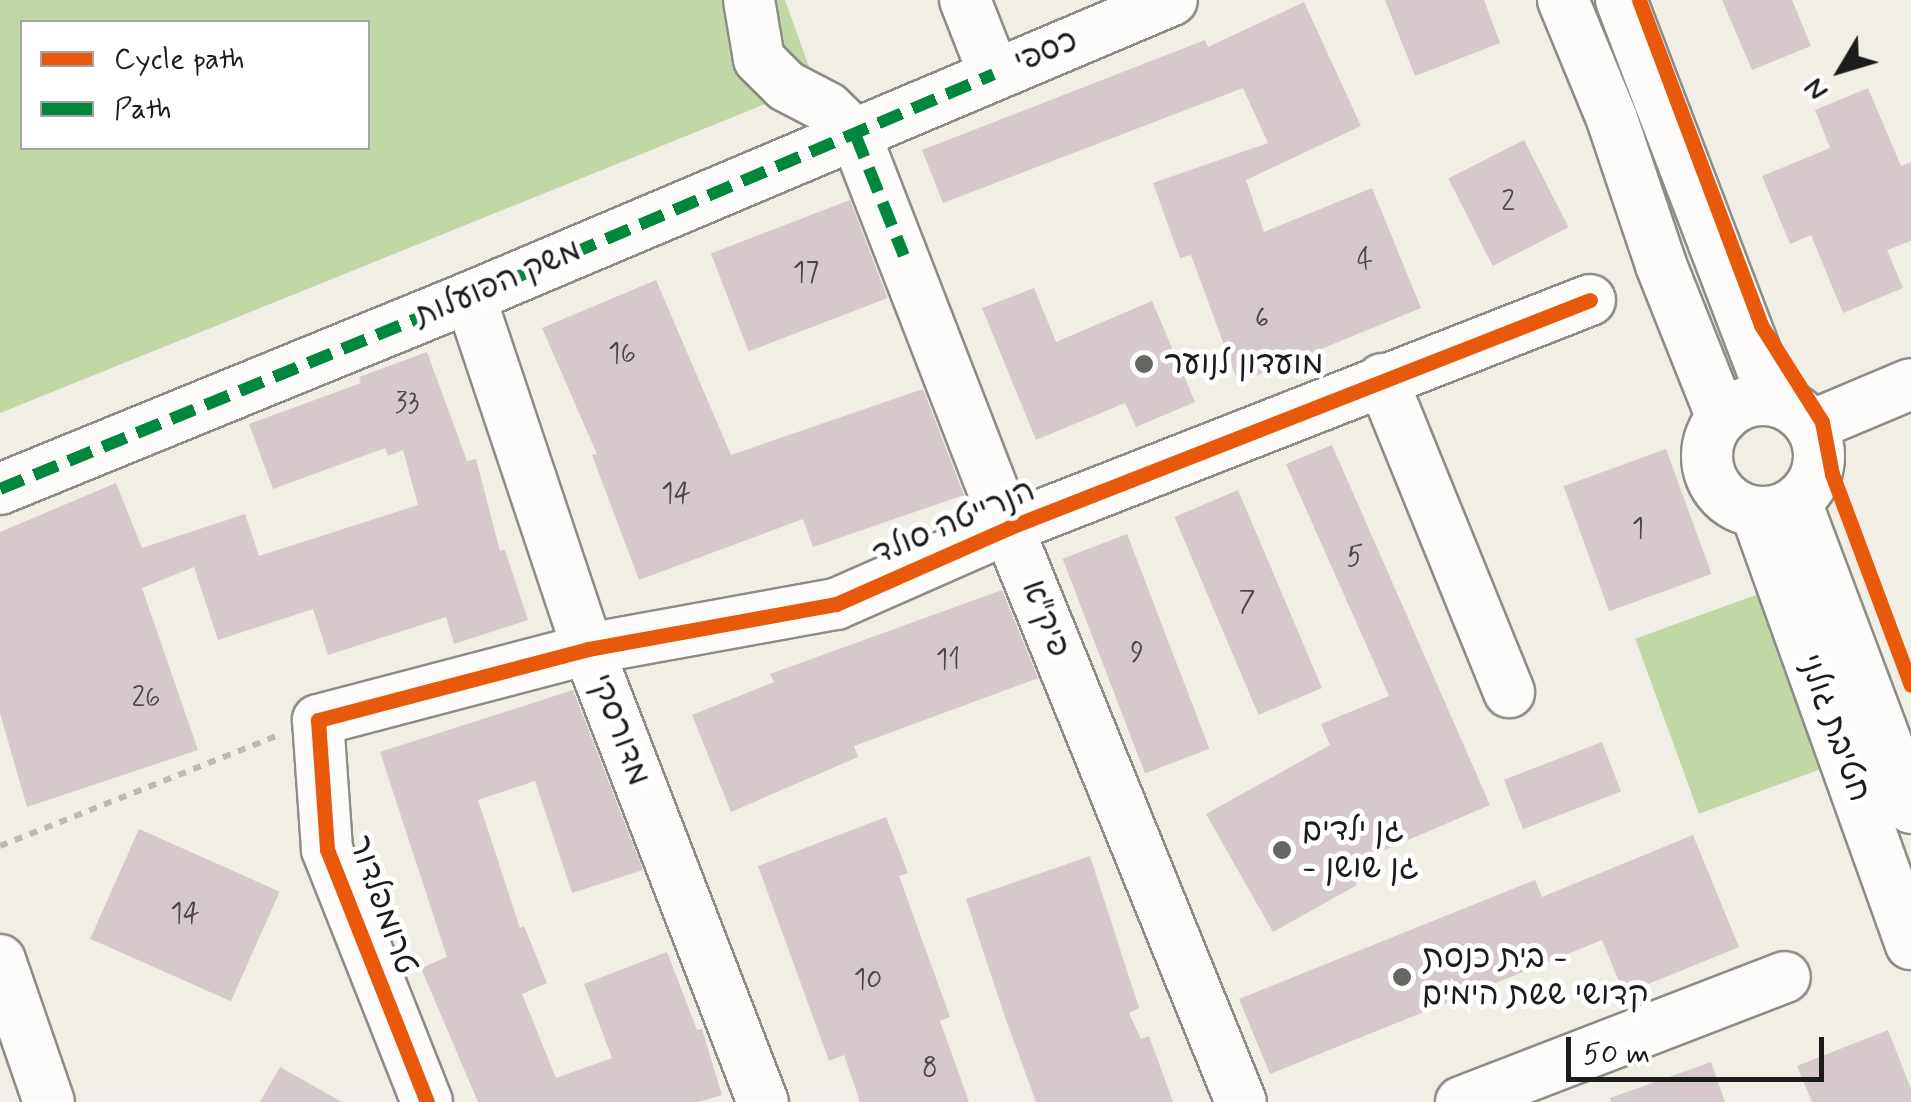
<!DOCTYPE html>
<meta charset="utf-8">
<style>
body{margin:0}
#map{position:relative;width:1911px;height:1102px;overflow:hidden;background:#f0eee5;font-family:Mynerve,"Playpen Sans Hebrew",sans-serif}
div>[style]{position:absolute}
.green>*{inset:0;background:#c1d7a5;transform-origin:0 0}
.building>*{inset:0;background:#d6c9cc;transform-origin:0 0}
.path>*{height:6px;margin-top:-3px;transform-origin:0;background:repeating-linear-gradient(90deg,#babab8 0 8px,transparent 0 16px)}
.roads{filter:drop-shadow(2px 0 #8c8c88) drop-shadow(-2px 0 #8c8c88) drop-shadow(0 2px #8c8c88) drop-shadow(0 -2px #8c8c88)}
.minor>*{height:50px;margin:-25px;padding:0 25px;transform-origin:25px;border-radius:25px;background:#fdfcfb}
.minor>.ring{margin:-25px;padding:0;box-sizing:content-box;background:none;border:50px solid #fdfcfb;border-radius:50%}
.quiet>*{height:12px;margin-top:-6px;transform-origin:0;background:repeating-linear-gradient(90deg,#00873e 0 25px,transparent 0 37px)}
.cycleway>*{height:15px;margin:-7.5px;padding:0 7.5px;transform-origin:7.5px;border-radius:7.5px;background:#e8590c}
.dots>*{width:28px;height:28px;translate:-50% -50%;box-sizing:border-box;border:5px solid #fff;border-radius:50%}
span{translate:-50% -50%;white-space:nowrap;text-align:center;line-height:1.15;-webkit-text-stroke:10px #fff;paint-order:stroke}
.number-label{font-size:28px;color:#4a4748}
.number-label span{-webkit-text-stroke-width:0}
.street-label{font-size:32px;color:#1c1c1c}
.poi-label{font-size:32px;color:#1c1c1c}
.left{translate:0 -50%;text-align:left}
.legend{position:absolute;left:20px;top:20px;width:350px;height:130px;box-sizing:border-box;background:#fff;border:2px solid #a4a4a4;margin:0;padding:12px 18px;list-style:none;font-size:30px;color:#1c1c1c}
.legend li{display:flex;align-items:center;gap:20px;height:50px}
.legend b{width:50px;border:2px solid #a4a4a4}
.north{position:absolute;left:1791px;top:20px;width:100px;height:100px;-webkit-text-stroke:8px #fff;paint-order:stroke;rotate:232deg;font-size:28px;font-weight:700;line-height:40px;text-align:center;color:#1c1c1c}
.north::after{content:'';display:block;margin:auto;width:35px;height:45px;background:#1c1c1c;clip-path:polygon(50% 0,100% 100%,50% 72%,0 100%)}
.scale{position:absolute;left:1566px;top:1037px;width:258px;height:45px;box-sizing:border-box;border:5px solid #1c1c1c;border-top:0;padding-left:12px;font-size:30px;line-height:35px;white-space:nowrap;color:#1c1c1c;-webkit-text-stroke:8px #fff;paint-order:stroke}
</style>
<div id="map">
<div class="green">
<i style="clip-path:polygon(evenodd,0 0,785px 0,815px 84px,0 413px,0 0,22px 22px,368px 22px,368px 148px,22px 148px,22px 22px)"></i>
<i style="left:1764px;top:592px;width:186px;height:137px;rotate:70deg"></i>
</div>
<div class="building">
<i style="clip-path:polygon(1385px 0,1484px 0,1500px 43px,1415px 76px)"></i>
<i style="clip-path:polygon(1722px 0,1792px 0,1811px 46px,1752px 70px)"></i>
<i style="clip-path:polygon(1304px 2px,1361px 126px,1246px 180px,1264px 232px,1372px 188px,1421px 308px,1238px 383px,1191px 255px,1180px 258px,1153px 183px,1268px 143px,1243px 88px,943px 203px,922px 150px,1205px 40px,1208px 47px)"></i>
<i style="clip-path:polygon(1868px 88px,1901px 166px,1911px 162px,1911px 241px,1887px 250px,1903px 288px,1843px 313px,1811px 235px,1790px 244px,1762px 176px,1830px 148px,1815px 110px)"></i>
<i style="left:1524px;top:140px;width:98px;height:85px;rotate:63deg"></i>
<i style="left:850px;top:200px;width:105px;height:149px;rotate:69deg"></i>
<i style="clip-path:polygon(656px 280px,731px 455px,923px 389px,964px 495px,813px 547px,803px 519px,639px 580px,592px 455px,597px 454px,542px 328px)"></i>
<i style="clip-path:polygon(1034px 288px,1056px 342px,1152px 301px,1195px 402px,1136px 427px,1125px 403px,1036px 440px,982px 308px)"></i>
<i style="clip-path:polygon(427px 352px,467px 461px,476px 459px,500px 551px,505px 550px,528px 620px,454px 644px,446px 617px,328px 655px,313px 609px,218px 640px,194px 567px,142px 588px,198px 750px,27px 807px,0 713px,0 532px,116px 483px,142px 548px,245px 514px,259px 556px,418px 505px,403px 450px,388px 456px,385px 448px,273px 489px,249px 424px,361px 383px,359px 377px)"></i>
<i style="clip-path:polygon(1332px 445px,1490px 805px,1347px 866px,1357px 885px,1273px 932px,1206px 814px,1330px 745px,1321px 724px,1389px 696px,1286px 464px)"></i>
<i style="left:1666px;top:449px;width:133px;height:109px;rotate:70deg"></i>
<i style="left:1238px;top:490px;width:215px;height:69px;rotate:67deg"></i>
<i style="left:1127px;top:534px;width:230px;height:69px;rotate:69deg"></i>
<i style="clip-path:polygon(1002px 590px,1038px 678px,854px 746px,858px 757px,731px 812px,692px 715px,774px 682px,770px 674px)"></i>
<i style="clip-path:polygon(573px 690px,643px 870px,572px 893px,535px 781px,478px 800px,520px 928px,524px 926px,547px 983px,522px 994px,556px 1078px,612px 1058px,584px 984px,667px 952px,697px 1030px,702px 1029px,722px 1095px,699px 1102px,478px 1102px,421px 968px,447px 957px,380px 752px)"></i>
<i style="left:1602px;top:742px;width:53px;height:105px;rotate:69deg"></i>
<i style="clip-path:polygon(886px 817px,908px 873px,899px 876px,950px 1017px,940px 1021px,969px 1102px,860px 1102px,844px 1055px,829px 1061px,758px 866px)"></i>
<i style="left:139px;top:829px;width:154px;height:120px;rotate:24deg"></i>
<i style="clip-path:polygon(1693px 835px,1739px 947px,1624px 994px,1602px 940px,1270px 1074px,1239px 999px,1535px 880px,1542px 897px)"></i>
<i style="clip-path:polygon(1090px 856px,1139px 1008px,1129px 1013px,1141px 1039px,1149px 1036px,1173px 1102px,1036px 1102px,1006px 1020px,966px 899px)"></i>
<i style="clip-path:polygon(1888px 1030px,1911px 1089px,1911px 1102px,1812px 1102px,1797px 1066px)"></i>
<i style="clip-path:polygon(1711px 1062px,1725px 1102px,1611px 1102px,1610px 1098px)"></i>
<i style="clip-path:polygon(280px 1067px,342px 1102px,260px 1102px)"></i>
</div>
<div class="path">
<i style="left:0;top:846px;width:300px;rotate:-21.7deg"></i>
</div>
<div class="roads">
<div class="minor">
<i style="left:749px;top:0;width:60px;rotate:80.4deg"></i>
<i style="left:759px;top:59px;width:38px;rotate:45deg"></i>
<i style="left:786px;top:86px;width:47px;rotate:27.6deg"></i>
<i style="left:828px;top:108px;width:37px;rotate:44deg"></i>
<i style="left:855px;top:134px;width:423px;rotate:68.8deg"></i>
<i style="left:1008px;top:528px;width:619px;rotate:67.91deg"></i>
<i style="left:965px;top:0;width:79px;rotate:68.6deg"></i>
<i style="left:1563px;top:0;width:129px;rotate:67.6deg"></i>
<i style="left:1612px;top:119px;width:154px;rotate:71.4deg"></i>
<i style="left:1661px;top:265px;width:165px;rotate:68.3deg"></i>
<i style="left:1621px;top:0;width:429px;rotate:69.1deg"></i>
<i style="left:470px;top:297px;width:371px;rotate:71.5deg"></i>
<i style="left:588px;top:649px;width:486px;rotate:68.9deg"></i>
<i style="left:1382px;top:379px;width:338px;rotate:67.9deg"></i>
<i class="ring" style="left:1707px;top:400px;width:62px;height:62px"></i>
<i style="left:1811px;top:426px;width:108px;rotate:-22.8deg"></i>
<i style="left:0;top:489px;width:508px;rotate:-22.22deg"></i>
<i style="left:470px;top:297px;width:762px;rotate:-22.93deg"></i>
<i style="left:1796px;top:502px;width:327px;rotate:69.4deg"></i>
<i style="left:1756px;top:512px;width:459px;rotate:70.3deg"></i>
<i style="left:0;top:960px;width:150px;rotate:71deg"></i>
<i style="left:427px;top:1102px;width:272px;rotate:-111.6deg"></i>
<i style="left:327px;top:849px;width:129px;rotate:-94deg"></i>
<i style="left:318px;top:720px;width:279px;rotate:-14.7deg"></i>
<i style="left:588px;top:649px;width:252px;rotate:-10.3deg"></i>
<i style="left:836px;top:604px;width:188px;rotate:-23.8deg"></i>
<i style="left:1008px;top:528px;width:625px;rotate:-21.39deg"></i>
<i style="left:1461px;top:1102px;width:347px;rotate:-21.1deg"></i>
</div>
</div>
<div class="quiet">
<i style="left:855px;top:134px;width:131px;rotate:68.1deg"></i>
<i style="left:0;top:489px;width:508px;rotate:-22.22deg"></i>
<i style="left:470px;top:297px;width:569px;rotate:-23.05deg"></i>
</div>
<div class="cycleway">
<i style="left:1639px;top:0;width:347px;rotate:69.4deg"></i>
<i style="left:1761px;top:325px;width:115px;rotate:57.8deg"></i>
<i style="left:1822px;top:422px;width:53px;rotate:79.1deg"></i>
<i style="left:1832px;top:474px;width:225px;rotate:69.5deg"></i>
<i style="left:427px;top:1102px;width:272px;rotate:-111.6deg"></i>
<i style="left:327px;top:849px;width:129px;rotate:-94deg"></i>
<i style="left:318px;top:720px;width:279px;rotate:-14.7deg"></i>
<i style="left:588px;top:649px;width:252px;rotate:-10.3deg"></i>
<i style="left:836px;top:604px;width:188px;rotate:-23.8deg"></i>
<i style="left:1008px;top:528px;width:625px;rotate:-21.39deg"></i>
</div>
<div class="dots">
<i style="left:1144px;top:364px;background:#666662"></i>
<i style="left:1282px;top:850px;background:#666662"></i>
<i style="left:1402px;top:977px;background:#666662"></i>
</div>
<div class="number-label">
<span style="left:1508px;top:203px">2</span>
<span style="left:1365px;top:261px">4</span>
<span style="left:806px;top:274px">17</span>
<span style="left:1262px;top:320px">6</span>
<span style="left:622px;top:355px">16</span>
<span style="left:407px;top:404px">33</span>
<span style="left:676px;top:495px">14</span>
<span style="left:1638px;top:530px">1</span>
<span style="left:1355px;top:558px">5</span>
<span style="left:1247px;top:603px">7</span>
<span style="left:1137px;top:654px">9</span>
<span style="left:948px;top:661px">11</span>
<span style="left:146px;top:699px">26</span>
<span style="left:185px;top:915px">14</span>
<span style="left:868px;top:981px">10</span>
<span style="left:930px;top:1069px">8</span>
</div>
<div class="street-label">
<span style="left:1046px;top:52px;rotate:-23deg">כספי</span>
<span style="left:498px;top:284px;rotate:-23deg">משק הפועלות</span>
<span style="left:954px;top:523px;rotate:-23deg">הנרייטה סולד</span>
<span style="left:1045px;top:619px;rotate:68deg">פיק"א</span>
<span style="left:1834px;top:728px;rotate:70deg">חטיבת גולני</span>
<span style="left:619px;top:730px;rotate:69deg">מדורסקי</span>
<span style="left:382px;top:905px;rotate:70deg">טרומפלדור</span>
</div>
<div class="poi-label">
<span class="left" style="left:1164px;top:364px">מועדון לנוער</span>
<span class="left" style="left:1302px;top:850px">גן ילדים<br>- גן שושן</span>
<span class="left" style="left:1422px;top:977px">בית כנסת -<br>קדושי ששת הימים</span>
</div>
<ul class="legend">
<li><b style="height:12px;background:#e8590c"></b>Cycle path</li>
<li><b style="height:12px;background:#00873e"></b>Path</li>
</ul>
<div class="north">N</div>
<div class="scale">50 m</div>
</div>
